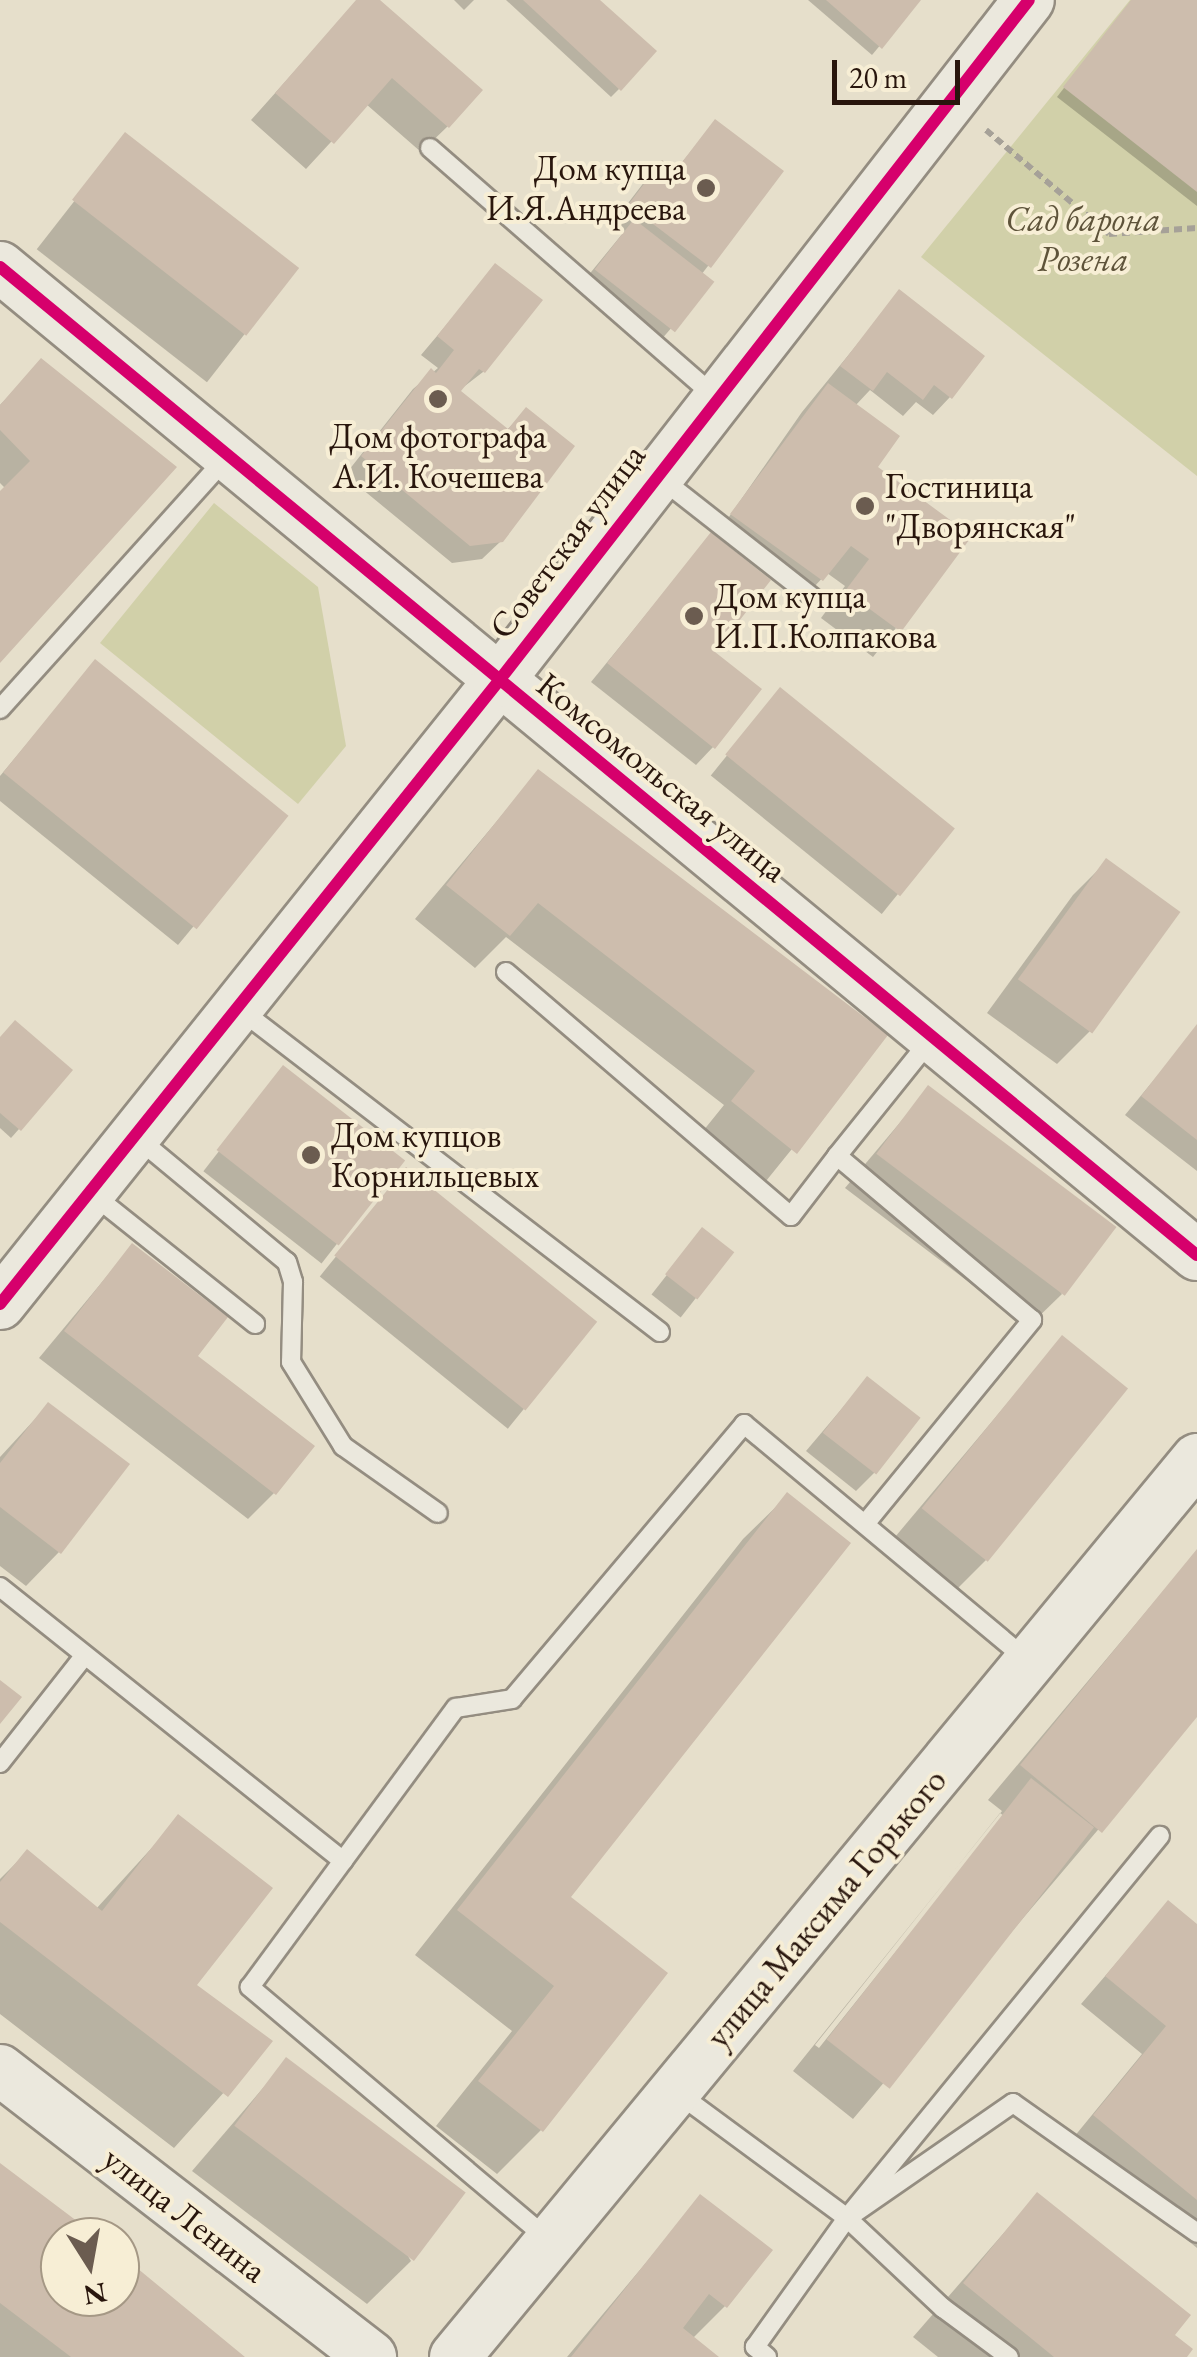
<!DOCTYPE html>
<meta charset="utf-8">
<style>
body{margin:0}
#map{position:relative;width:1197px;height:2357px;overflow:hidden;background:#e6dfcb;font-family:"EB Garamond",serif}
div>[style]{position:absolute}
.green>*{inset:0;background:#d1d0a9}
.shadow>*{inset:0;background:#0003;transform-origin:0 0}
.building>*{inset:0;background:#cdbdad;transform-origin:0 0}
.path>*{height:6px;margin-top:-3px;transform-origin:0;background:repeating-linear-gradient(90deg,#a6a198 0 8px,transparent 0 13px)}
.roads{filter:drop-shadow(2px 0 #948d81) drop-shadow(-2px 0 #948d81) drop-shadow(0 2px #948d81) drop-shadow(0 -2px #948d81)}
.lane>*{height:18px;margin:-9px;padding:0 9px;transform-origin:9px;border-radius:9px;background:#ebe8dd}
.secondary>*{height:50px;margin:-25px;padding:0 25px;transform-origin:25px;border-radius:25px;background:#ebe8dd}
.cycleway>*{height:12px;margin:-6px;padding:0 6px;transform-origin:6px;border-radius:6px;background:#d6006c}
.dots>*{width:28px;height:28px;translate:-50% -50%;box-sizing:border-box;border:5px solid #f7eed5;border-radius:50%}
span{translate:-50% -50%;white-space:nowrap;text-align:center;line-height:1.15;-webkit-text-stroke:8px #f7eed5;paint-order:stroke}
.poi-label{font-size:35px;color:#29160d}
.right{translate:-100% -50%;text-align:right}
.left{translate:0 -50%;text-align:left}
.park-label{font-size:35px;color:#5e533a;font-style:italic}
.street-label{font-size:35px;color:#29160d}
.north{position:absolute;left:40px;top:2217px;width:100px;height:100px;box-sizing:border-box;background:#f7eed5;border:2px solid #a59885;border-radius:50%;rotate:169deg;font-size:28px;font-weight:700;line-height:40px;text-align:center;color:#29160d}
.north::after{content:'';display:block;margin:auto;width:35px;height:45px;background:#6b5c50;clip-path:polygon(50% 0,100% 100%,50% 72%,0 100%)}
.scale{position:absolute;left:832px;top:60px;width:128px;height:45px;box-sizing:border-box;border:5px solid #29160d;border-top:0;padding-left:12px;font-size:30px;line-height:35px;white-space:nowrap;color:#29160d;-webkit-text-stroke:8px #f7eed5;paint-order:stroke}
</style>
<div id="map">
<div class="green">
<i style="clip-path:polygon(1130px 0,1197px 0,1197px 476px,921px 257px)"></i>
<i style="clip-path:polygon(214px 503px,318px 587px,346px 746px,298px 804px,100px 643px)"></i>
</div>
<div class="shadow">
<i style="clip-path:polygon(358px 0,376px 0,448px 126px,421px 152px,366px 104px,306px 169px,251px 120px)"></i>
<i style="clip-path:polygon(454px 0,474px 0,464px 10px)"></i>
<i style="clip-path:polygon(506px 0,596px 0,619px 89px,611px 97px)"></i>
<i style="clip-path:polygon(808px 0,918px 0,872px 55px)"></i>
<i style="clip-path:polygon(1132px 0,1197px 0,1197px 206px,1057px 97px)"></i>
<i style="clip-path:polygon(715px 122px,781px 172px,701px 275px,711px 282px,654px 348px,578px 288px,623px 233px,612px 224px,645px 181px,663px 163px,674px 172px)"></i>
<i style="left:126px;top:135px;width:216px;height:145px;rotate:38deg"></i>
<i style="clip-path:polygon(496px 266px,483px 372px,457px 392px,506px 431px,526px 410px,501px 541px,482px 559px,452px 563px,345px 475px,413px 389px,438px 368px,421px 355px)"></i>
<i style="clip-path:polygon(899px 293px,950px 397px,933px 415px,916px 402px,903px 416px,870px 390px,855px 406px,875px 467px,969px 536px,873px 657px,821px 618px,845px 586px,827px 573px,813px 588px,724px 524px,802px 412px)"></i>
<i style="clip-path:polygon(42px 361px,174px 467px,0 659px,0 495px,6px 489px,0 483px,0 405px)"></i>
<i style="clip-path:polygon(711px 535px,713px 747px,696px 765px,591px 682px)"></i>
<i style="clip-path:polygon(95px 662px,286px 815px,178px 945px,0 801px,0 776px)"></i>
<i style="left:780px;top:690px;width:220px;height:110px;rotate:39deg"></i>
<i style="clip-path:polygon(538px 772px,884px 1035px,762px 1186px,699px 1136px,724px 1105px,506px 937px,475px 968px,415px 919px)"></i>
<i style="clip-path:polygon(1106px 862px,1090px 1031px,1057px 1064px,987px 1013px,1073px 895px)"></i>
<i style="clip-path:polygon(1195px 1030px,1197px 1031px,1197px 1171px,1125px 1115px)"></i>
<i style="clip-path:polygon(0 1039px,19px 1129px,11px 1138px,0 1128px)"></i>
<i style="left:284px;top:1068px;width:150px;height:131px;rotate:38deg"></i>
<i style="clip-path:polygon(929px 1088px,1062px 1294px,1028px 1327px,845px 1188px)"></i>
<i style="left:406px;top:1170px;width:242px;height:137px;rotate:39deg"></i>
<i style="left:702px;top:1230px;width:37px;height:82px;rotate:38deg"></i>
<i style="clip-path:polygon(132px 1246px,274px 1493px,248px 1519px,39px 1358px)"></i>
<i style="clip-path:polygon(1062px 1338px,986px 1560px,953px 1593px,890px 1543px)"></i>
<i style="clip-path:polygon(867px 1379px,874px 1473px,856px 1491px,806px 1451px)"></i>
<i style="clip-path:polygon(48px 1405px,59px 1552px,26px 1586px,0 1566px,0 1457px)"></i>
<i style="clip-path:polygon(787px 1496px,568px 1898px,665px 1974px,541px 2130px,497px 2174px,436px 2126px,512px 2031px,415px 1955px,743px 1539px)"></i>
<i style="clip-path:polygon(evenodd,1197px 1551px,1197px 1713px,853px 2119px,793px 2071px,1002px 1811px,988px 1800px,1197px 1551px,1000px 1813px,1004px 1816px,819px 2048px,815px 2045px,1000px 1813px)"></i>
<i style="clip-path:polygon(179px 1818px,193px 1985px,269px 2042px,174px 2148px,0 2014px,0 1879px,27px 1852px,96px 1909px)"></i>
<i style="clip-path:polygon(1168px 1903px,1197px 1927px,1197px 2248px,1069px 2143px,1142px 2054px,1081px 2004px)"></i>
<i style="clip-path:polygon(287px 2060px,411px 2261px,367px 2304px,192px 2171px)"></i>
<i style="clip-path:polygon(0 2166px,94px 2237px,60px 2237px,60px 2297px,120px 2297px,120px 2257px,241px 2357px,0 2357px)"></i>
<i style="clip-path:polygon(1037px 2195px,1172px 2336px,1184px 2357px,938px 2357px,913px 2337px)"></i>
<i style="clip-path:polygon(701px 2197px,725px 2306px,692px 2339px,715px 2357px,567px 2357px)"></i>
</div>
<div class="building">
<i style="clip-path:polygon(356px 0,380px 0,483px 90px,449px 128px,392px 78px,334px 144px,275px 93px)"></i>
<i style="clip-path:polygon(523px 0,600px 0,657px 51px,621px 91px)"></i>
<i style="clip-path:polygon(826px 0,921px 0,882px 49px)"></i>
<i style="clip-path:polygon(1131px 0,1197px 0,1197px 192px,1063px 87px)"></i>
<i style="clip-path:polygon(715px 119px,784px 171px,711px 268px,628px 205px,662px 160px,676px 170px)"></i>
<i style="left:125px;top:132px;width:221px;height:86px;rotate:38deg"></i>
<i style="left:634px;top:219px;width:102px;height:64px;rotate:38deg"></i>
<i style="clip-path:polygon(495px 263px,543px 300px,485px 373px,479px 369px,461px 391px,508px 429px,526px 407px,575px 446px,503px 542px,470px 546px,361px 456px,431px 368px,436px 373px,454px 350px,437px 336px)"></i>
<i style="clip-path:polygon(899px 289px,985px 356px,952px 399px,934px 385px,923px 400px,887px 372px,873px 391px,840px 366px)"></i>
<i style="clip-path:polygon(41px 358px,177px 467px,0 663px,0 491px,30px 461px,0 430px,0 405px)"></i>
<i style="clip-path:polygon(828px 383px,900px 436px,878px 467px,972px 536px,901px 632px,845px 591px,869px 559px,851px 546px,823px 581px,730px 514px)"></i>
<i style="clip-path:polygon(711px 532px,771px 580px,715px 652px,762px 689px,715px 749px,607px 663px)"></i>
<i style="left:95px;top:659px;width:249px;height:146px;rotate:39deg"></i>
<i style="left:780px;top:687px;width:225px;height:87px;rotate:39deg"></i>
<i style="clip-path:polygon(538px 769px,888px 1035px,797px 1154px,731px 1101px,755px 1071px,538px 903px,510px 936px,446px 885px)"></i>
<i style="left:1106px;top:858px;width:92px;height:150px;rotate:36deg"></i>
<i style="clip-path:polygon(15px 1020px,73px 1070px,21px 1131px,0 1113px,0 1037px)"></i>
<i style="clip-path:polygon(1197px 1024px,1197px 1140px,1141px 1096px)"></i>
<i style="left:283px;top:1065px;width:155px;height:108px;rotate:38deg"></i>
<i style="left:928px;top:1085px;width:236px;height:86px;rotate:37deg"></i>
<i style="left:406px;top:1167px;width:246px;height:114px;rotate:39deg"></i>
<i style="left:702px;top:1227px;width:41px;height:60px;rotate:38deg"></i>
<i style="clip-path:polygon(132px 1243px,228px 1317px,198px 1356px,315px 1446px,276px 1495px,64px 1331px)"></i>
<i style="left:1062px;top:1335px;width:85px;height:223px;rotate:39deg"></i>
<i style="left:867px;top:1376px;width:68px;height:72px;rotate:38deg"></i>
<i style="clip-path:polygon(48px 1402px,130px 1464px,61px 1554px,0 1507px,0 1463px)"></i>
<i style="clip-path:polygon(787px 1492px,851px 1543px,571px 1897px,668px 1973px,543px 2132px,478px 2081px,554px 1986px,457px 1910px)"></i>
<i style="clip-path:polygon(1197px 1549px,1197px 1717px,1102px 1833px,1020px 1765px)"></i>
<i style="clip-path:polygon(0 1680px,22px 1697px,0 1724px)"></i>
<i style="left:1031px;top:1778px;width:80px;height:332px;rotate:38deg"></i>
<i style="clip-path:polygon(178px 1814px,273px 1888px,197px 1985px,273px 2041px,228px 2097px,0 1922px,0 1882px,27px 1849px,102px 1911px)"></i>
<i style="clip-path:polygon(1168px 1900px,1197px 1924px,1197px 2200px,1093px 2115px,1166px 2026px,1105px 1976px)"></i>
<i style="left:286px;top:2057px;width:225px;height:86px;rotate:37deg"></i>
<i style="clip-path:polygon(0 2163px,98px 2237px,60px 2237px,60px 2297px,120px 2297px,120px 2254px,245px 2357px,71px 2357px,0 2303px)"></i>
<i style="clip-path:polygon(1037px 2192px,1191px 2315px,1175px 2335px,1193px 2349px,1187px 2357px,1054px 2357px,963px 2283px)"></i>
<i style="clip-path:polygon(700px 2194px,773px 2250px,727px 2308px,709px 2294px,683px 2328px,719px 2357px,571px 2357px)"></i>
</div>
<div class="path">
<i style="left:986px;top:130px;width:161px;rotate:40.2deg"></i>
<i style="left:1109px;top:234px;width:88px;rotate:-3.9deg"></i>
</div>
<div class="roads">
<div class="lane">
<i style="left:430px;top:148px;width:377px;rotate:41.1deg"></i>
<i style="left:659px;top:477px;width:194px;rotate:38.1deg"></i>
<i style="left:0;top:709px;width:339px;rotate:-48deg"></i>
<i style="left:506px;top:972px;width:375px;rotate:40.6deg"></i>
<i style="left:791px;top:1216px;width:76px;rotate:-52.5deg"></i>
<i style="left:238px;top:1008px;width:532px;rotate:37.52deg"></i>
<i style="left:135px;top:1136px;width:197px;rotate:39.7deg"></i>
<i style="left:287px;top:1262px;width:21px;rotate:73deg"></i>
<i style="left:293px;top:1282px;width:80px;rotate:91.4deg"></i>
<i style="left:291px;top:1362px;width:99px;rotate:58.2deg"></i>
<i style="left:343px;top:1446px;width:116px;rotate:35.2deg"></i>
<i style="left:91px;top:1193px;width:210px;rotate:38.6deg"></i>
<i style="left:865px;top:1524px;width:264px;rotate:-50.7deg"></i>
<i style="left:1032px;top:1320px;width:255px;rotate:-139.9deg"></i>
<i style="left:837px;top:1156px;width:151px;rotate:-51.2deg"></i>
<i style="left:0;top:1587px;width:439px;rotate:38.6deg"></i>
<i style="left:0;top:1763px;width:137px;rotate:-51.8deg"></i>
<i style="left:679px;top:2094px;width:209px;rotate:36.4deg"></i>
<i style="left:847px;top:2218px;width:202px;rotate:-34.7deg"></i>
<i style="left:1013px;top:2103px;width:225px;rotate:35.2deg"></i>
<i style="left:847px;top:2218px;width:132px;rotate:43.2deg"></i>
<i style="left:943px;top:2308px;width:82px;rotate:36.6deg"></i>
<i style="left:549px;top:2240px;width:392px;rotate:-139.8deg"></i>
<i style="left:250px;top:1987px;width:347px;rotate:-53.6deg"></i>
<i style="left:456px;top:1708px;width:57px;rotate:-9.1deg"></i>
<i style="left:512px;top:1699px;width:360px;rotate:-49.8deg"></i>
<i style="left:744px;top:1424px;width:368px;rotate:39.8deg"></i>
<i style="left:767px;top:2357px;width:16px;rotate:-140deg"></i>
<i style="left:755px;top:2347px;width:158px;rotate:-54.5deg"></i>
<i style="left:847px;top:2218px;width:494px;rotate:-50.7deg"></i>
</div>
<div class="secondary">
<i style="left:0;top:267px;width:1552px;rotate:39.54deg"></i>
<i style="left:0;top:1304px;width:797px;rotate:-51.32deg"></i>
<i style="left:498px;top:682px;width:864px;rotate:-52.1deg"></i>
<i style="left:0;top:2070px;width:469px;rotate:37.7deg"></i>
<i style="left:455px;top:2357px;width:1165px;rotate:-50.43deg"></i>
</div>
</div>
<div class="cycleway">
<i style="left:0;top:267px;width:1552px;rotate:39.54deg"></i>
<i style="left:0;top:1304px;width:797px;rotate:-51.32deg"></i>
<i style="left:498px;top:682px;width:864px;rotate:-52.1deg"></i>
</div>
<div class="dots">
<i style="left:706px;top:188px;background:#6b5c50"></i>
<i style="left:438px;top:399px;background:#6b5c50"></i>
<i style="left:865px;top:506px;background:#6b5c50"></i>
<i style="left:694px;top:616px;background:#6b5c50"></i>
<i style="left:311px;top:1155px;background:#6b5c50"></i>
</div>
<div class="poi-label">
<span class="right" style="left:686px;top:188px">Дом купца<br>И.Я.Андреева</span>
<span style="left:438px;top:456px">Дом фотографа<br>А.И. Кочешева</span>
<span class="left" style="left:885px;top:506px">Гостиница<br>"Дворянская"</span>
<span class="left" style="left:714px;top:616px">Дом купца<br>И.П.Колпакова</span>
<span class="left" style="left:331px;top:1155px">Дом купцов<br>Корнильцевых</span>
</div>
<div class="park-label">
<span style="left:1083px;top:239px">Сад барона<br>Розена</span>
</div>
<div class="street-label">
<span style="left:567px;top:541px;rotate:-53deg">Советская улица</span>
<span style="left:662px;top:777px;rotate:39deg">Комсомольская улица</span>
<span style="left:826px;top:1908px;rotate:-50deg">улица Максима Горького</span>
<span style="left:185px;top:2214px;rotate:38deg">улица Ленина</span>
</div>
<div class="north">N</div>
<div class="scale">20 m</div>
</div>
